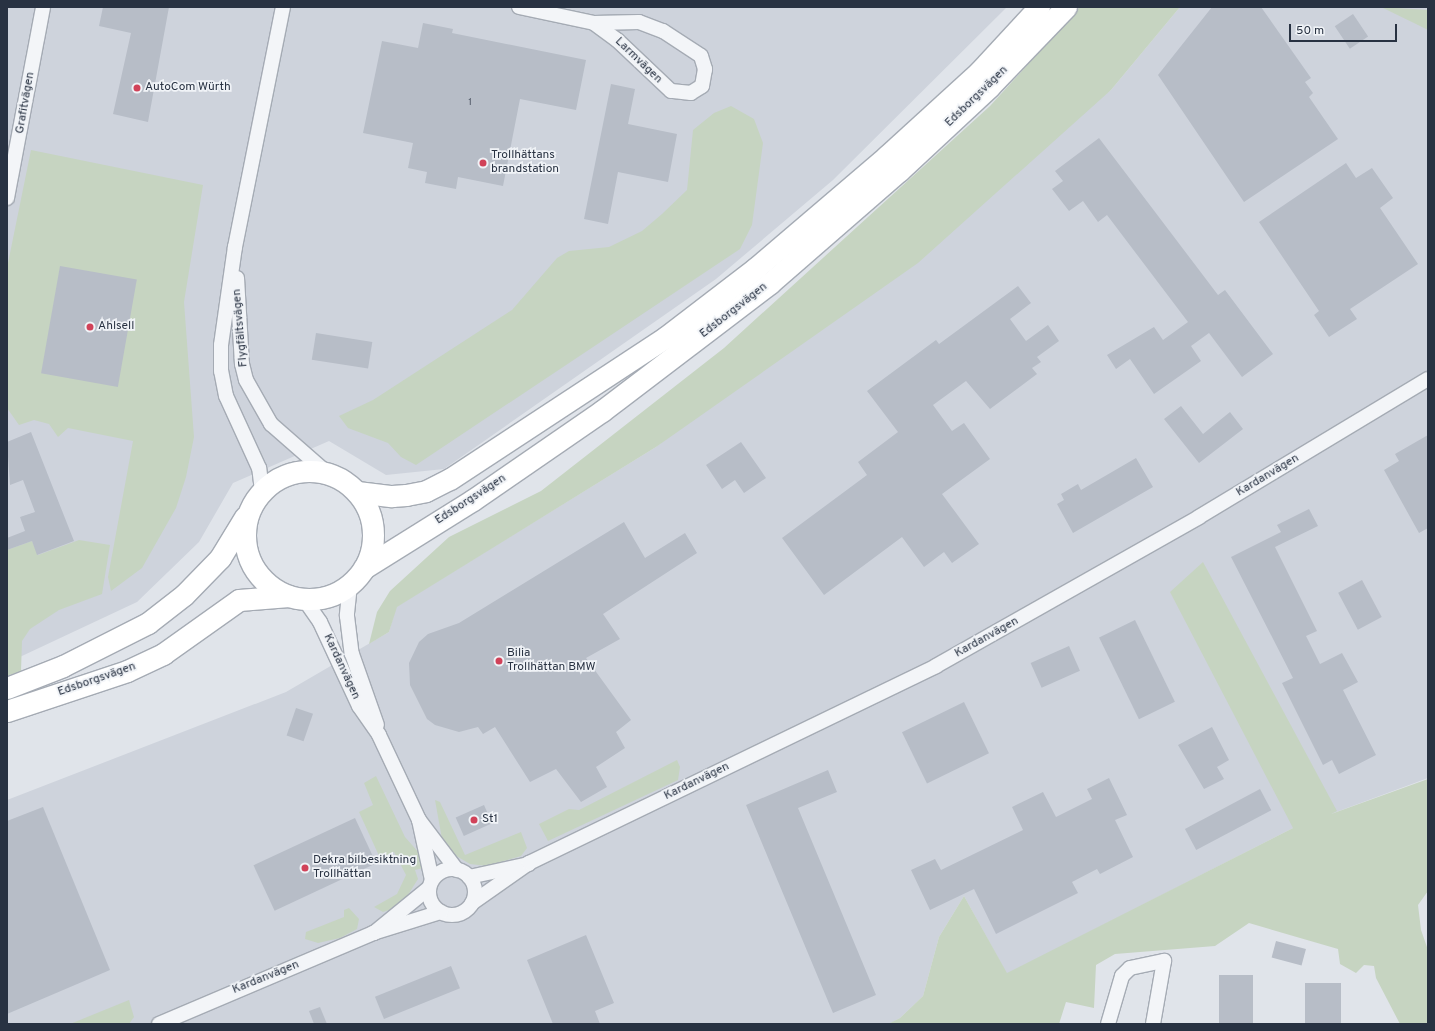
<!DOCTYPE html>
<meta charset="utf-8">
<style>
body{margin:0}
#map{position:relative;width:1435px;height:1031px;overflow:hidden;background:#e0e4ea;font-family:Overpass,sans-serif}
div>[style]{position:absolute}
.built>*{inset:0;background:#ced3dc}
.green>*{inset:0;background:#c6d4c1}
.building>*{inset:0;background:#b7bdc7;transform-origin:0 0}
.roads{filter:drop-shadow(1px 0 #a5abb4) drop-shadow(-1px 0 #a5abb4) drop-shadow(0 1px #a5abb4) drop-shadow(0 -1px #a5abb4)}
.minor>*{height:14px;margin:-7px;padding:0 7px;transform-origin:7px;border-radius:7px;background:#f3f5f8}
.minor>.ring{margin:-7px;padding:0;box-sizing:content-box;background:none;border:14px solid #f3f5f8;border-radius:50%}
.highway>*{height:21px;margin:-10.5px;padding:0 10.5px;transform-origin:10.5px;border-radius:10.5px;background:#fff}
.highway>.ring{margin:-10.5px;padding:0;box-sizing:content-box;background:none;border:21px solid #fff;border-radius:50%}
.dots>*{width:11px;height:11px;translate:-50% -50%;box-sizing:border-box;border:2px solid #f0f3f7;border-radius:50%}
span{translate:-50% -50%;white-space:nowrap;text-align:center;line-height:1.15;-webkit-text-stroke:3.5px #f0f3f7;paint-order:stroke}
.number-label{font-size:10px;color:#4c5563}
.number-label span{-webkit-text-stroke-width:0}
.street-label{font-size:12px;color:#283242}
.poi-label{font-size:12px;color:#283242}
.left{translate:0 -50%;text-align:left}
.frame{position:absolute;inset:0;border:8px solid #283242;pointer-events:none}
.scale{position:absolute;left:1289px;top:24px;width:108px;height:18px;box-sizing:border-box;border:2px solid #283242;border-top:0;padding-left:5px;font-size:12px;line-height:14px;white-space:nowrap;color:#283242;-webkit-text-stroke:3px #f0f3f7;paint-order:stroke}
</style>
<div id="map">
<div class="built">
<i style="clip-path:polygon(7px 7px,1007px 7px,833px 180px,716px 279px,444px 469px,386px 475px,329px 441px,233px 483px,199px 542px,137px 602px,7px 663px)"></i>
<i style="clip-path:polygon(1180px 7px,1428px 7px,1428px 778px,1293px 828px,1007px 974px,964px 896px,939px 937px,923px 996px,900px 1018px,889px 1024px,7px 1024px,7px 800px,286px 692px,389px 632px,396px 607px,656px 447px,1111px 90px)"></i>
</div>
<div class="green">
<i style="clip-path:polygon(1080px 7px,1180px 7px,1111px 90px,918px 263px,656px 447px,397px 607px,389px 632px,369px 644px,377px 612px,390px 591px,449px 537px,541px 491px,724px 348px,990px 106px)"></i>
<i style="clip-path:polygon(1381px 7px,1428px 10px,1428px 30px,1416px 24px)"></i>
<i style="clip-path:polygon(731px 106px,754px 119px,763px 143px,752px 225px,740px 249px,416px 465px,401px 457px,388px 443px,348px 428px,339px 416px,373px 400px,512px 310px,557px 258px,569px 251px,609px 247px,642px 231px,662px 214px,687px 190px,693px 130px,714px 113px)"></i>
<i style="clip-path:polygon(31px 150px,203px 185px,184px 302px,194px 437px,186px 477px,176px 508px,142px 568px,111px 591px,108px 577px,133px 441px,68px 428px,58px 437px,49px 424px,34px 420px,19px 425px,7px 408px,7px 268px)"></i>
<i style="clip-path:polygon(79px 540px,110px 545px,102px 594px,59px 610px,30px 629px,22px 641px,21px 671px,7px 676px,7px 550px,32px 541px,38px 555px)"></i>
<i style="clip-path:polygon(1203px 562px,1337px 811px,1331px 814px,1428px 779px,1428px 891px,1418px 905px,1421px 930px,1428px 950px,1428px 1024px,1400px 1024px,1376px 978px,1374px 966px,1364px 965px,1356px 973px,1340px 964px,1338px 949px,1249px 923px,1215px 946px,1115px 954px,1096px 965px,1094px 1008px,1066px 1002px,1059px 1024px,888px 1024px,900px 1018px,923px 996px,939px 937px,964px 896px,1007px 973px,1293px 828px,1170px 592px)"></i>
<i style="clip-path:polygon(677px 760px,680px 767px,678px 780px,548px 841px,539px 824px,569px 809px,579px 810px)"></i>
<i style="clip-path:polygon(376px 776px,405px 837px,420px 854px,423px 868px,415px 870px,418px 879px,401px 906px,383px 912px,374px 907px,397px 894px,406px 875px,394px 852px,380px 858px,359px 812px,373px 805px,364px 783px)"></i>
<i style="clip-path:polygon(435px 800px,440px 802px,465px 855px,521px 832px,527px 848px,521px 856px,487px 866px,470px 864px,451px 853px,442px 839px)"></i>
<i style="clip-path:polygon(349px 908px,359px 919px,357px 929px,340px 938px,318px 943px,305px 939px,306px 932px,344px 917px,344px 910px)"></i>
<i style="clip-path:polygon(129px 1000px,134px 1017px,129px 1024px,70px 1024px)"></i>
</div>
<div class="building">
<i style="clip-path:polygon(103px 7px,169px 7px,148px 122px,113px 114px,131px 33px,99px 26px)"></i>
<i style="clip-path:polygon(1212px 7px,1261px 7px,1311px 78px,1305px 82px,1313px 93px,1309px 97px,1338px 139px,1244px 202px,1158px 75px)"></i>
<i style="left:1353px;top:14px;width:27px;height:22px;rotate:56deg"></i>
<i style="clip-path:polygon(423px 23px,453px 29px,452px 33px,586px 60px,576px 110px,520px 99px,503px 186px,458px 177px,456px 189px,425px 183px,427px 172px,408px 168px,413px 143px,363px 133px,382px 41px,418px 48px)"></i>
<i style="clip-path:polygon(611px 84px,635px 89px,628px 124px,677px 134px,668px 182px,618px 172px,608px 224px,584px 219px)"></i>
<i style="clip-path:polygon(1099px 138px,1218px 295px,1225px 290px,1273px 354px,1242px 377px,1209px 333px,1191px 346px,1201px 361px,1154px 394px,1130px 359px,1116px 369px,1107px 355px,1154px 327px,1163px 340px,1188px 322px,1107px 215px,1098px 222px,1083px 201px,1069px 211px,1052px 189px,1063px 181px,1055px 171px)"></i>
<i style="clip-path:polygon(1346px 163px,1356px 178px,1372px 168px,1393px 198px,1380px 208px,1418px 264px,1350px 309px,1357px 319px,1329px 337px,1314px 315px,1319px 311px,1259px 222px)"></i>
<i style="left:60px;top:266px;width:78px;height:109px;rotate:10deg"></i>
<i style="clip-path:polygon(1018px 286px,1031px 303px,1010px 319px,1026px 341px,1048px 325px,1059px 341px,1037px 357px,1041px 362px,1032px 368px,1037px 374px,990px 409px,966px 381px,933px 405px,952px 431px,964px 423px,990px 459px,942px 494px,979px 544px,952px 563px,944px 552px,924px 567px,902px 537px,824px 595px,782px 538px,867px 475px,858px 462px,898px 432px,867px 391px,936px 340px,939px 344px)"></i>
<i style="left:316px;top:333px;width:57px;height:27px;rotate:9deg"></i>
<i style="clip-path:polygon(1181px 406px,1203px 434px,1230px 412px,1243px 429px,1199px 463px,1164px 419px)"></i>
<i style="clip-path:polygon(31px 432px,74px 541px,37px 555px,32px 541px,7px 550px,7px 538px,25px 531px,20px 517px,35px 512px,23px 480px,10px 485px,7px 442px)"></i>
<i style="clip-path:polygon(1428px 435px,1428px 528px,1419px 533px,1384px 470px,1399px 461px,1395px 454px)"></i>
<i style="clip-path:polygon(741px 442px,766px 478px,744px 493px,735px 480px,722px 489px,706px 465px)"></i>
<i style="clip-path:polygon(1136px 458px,1153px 487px,1073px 533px,1057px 504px,1064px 500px,1061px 494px,1078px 484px,1081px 490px)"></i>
<i style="clip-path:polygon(1309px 509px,1318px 526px,1275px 547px,1317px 631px,1306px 636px,1320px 664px,1342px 653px,1358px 682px,1343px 690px,1376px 755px,1339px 774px,1332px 760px,1323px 765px,1282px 683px,1293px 678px,1231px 557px,1281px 532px,1277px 525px)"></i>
<i style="clip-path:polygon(624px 522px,645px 558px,685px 533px,697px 553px,603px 614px,620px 639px,586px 658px,631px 720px,616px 732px,625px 748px,596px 767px,607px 787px,581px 802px,556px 769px,530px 782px,495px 727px,483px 734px,478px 727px,459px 732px,435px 725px,427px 719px,410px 685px,409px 663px,419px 642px,428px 634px,459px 623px)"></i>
<i style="left:1362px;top:580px;width:42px;height:27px;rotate:62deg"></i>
<i style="left:1135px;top:620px;width:91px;height:40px;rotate:64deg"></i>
<i style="left:1069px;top:646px;width:27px;height:42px;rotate:66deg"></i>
<i style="left:964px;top:702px;width:57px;height:69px;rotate:64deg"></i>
<i style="left:296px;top:708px;width:18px;height:29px;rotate:19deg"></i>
<i style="clip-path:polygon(1212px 727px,1229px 760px,1217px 767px,1224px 779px,1204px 789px,1178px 745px)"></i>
<i style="clip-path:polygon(828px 770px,837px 792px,798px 808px,876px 995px,833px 1013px,746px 805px)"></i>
<i style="clip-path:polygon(1109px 778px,1127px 815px,1115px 820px,1133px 857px,1100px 874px,1097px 869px,1072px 882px,1078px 893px,996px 934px,974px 889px,930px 910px,911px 870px,935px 859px,941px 870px,1023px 830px,1012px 807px,1043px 792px,1056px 817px,1092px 799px,1087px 789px)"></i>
<i style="left:1260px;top:789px;width:24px;height:85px;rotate:62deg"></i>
<i style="left:484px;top:805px;width:20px;height:31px;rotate:66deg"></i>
<i style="clip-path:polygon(43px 807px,110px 970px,7px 1014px,7px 821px)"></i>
<i style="left:355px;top:818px;width:50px;height:112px;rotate:65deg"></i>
<i style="clip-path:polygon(586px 935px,614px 1003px,595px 1011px,600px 1024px,553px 1024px,527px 960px)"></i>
<i style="left:1276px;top:941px;width:31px;height:17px;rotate:15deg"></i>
<i style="left:451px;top:966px;width:24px;height:82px;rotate:68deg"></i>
<i style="left:1219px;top:975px;width:34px;height:49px"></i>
<i style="left:1341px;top:983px;width:41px;height:36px;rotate:90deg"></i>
<i style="clip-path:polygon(320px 1007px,327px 1024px,314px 1024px,309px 1011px)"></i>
</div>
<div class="roads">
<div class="minor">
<i style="left:519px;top:7px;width:77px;rotate:12deg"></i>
<i style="left:594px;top:23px;width:45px;rotate:-1.3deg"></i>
<i style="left:639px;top:22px;width:26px;rotate:21deg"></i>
<i style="left:663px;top:31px;width:45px;rotate:33.3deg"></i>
<i style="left:701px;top:56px;width:14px;rotate:73deg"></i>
<i style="left:705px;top:69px;width:17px;rotate:100deg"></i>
<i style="left:702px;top:86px;width:13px;rotate:148deg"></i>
<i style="left:691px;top:93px;width:20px;rotate:-174deg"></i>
<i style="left:671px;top:91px;width:74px;rotate:-136.6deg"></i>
<i style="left:617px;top:40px;width:29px;rotate:-144deg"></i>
<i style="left:7px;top:198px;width:194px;rotate:-79.3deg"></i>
<i style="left:237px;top:278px;width:86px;rotate:86.7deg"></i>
<i style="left:242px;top:364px;width:16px;rotate:76deg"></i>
<i style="left:246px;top:380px;width:51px;rotate:60.4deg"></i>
<i style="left:271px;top:424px;width:74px;rotate:41.2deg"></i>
<i style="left:262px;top:491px;width:23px;rotate:-97deg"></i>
<i style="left:259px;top:468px;width:79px;rotate:-114.6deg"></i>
<i style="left:226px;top:396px;width:25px;rotate:-101deg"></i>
<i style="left:221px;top:371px;width:26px;rotate:-90deg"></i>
<i style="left:221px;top:345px;width:99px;rotate:-81.9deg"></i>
<i style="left:235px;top:247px;width:245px;rotate:-78.7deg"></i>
<i style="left:350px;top:585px;width:31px;rotate:96deg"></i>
<i style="left:347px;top:616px;width:38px;rotate:83deg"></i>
<i style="left:352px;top:654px;width:75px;rotate:70.6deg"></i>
<i style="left:304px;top:599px;width:28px;rotate:55deg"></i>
<i style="left:320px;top:622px;width:93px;rotate:65.1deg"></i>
<i style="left:359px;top:706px;width:35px;rotate:55deg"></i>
<i style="left:379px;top:735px;width:94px;rotate:64.8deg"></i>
<i style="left:419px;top:820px;width:63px;rotate:52.8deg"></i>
<i style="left:419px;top:820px;width:61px;rotate:77.8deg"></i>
<i class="ring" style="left:429px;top:869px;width:32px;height:32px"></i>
<i style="left:469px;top:877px;width:61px;rotate:-12.2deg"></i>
<i style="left:472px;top:903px;width:70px;rotate:-35.1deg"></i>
<i style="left:529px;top:863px;width:452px;rotate:-25.8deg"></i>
<i style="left:936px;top:666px;width:302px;rotate:-29.5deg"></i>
<i style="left:1199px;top:517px;width:267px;rotate:-31.1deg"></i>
<i style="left:374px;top:933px;width:71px;rotate:-39.3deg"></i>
<i style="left:159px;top:1024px;width:233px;rotate:-23deg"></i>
<i style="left:373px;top:933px;width:71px;rotate:-17.2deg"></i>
<i style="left:1108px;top:1024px;width:50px;rotate:-73.7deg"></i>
<i style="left:1122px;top:976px;width:11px;rotate:-45deg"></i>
<i style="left:1130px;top:968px;width:35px;rotate:-12deg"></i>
<i style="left:1164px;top:961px;width:64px;rotate:99.9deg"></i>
</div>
<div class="highway">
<i class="ring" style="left:245px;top:471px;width:107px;height:107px"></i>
<i style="left:357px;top:492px;width:35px;rotate:7deg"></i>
<i style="left:392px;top:496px;width:14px;rotate:-4deg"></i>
<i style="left:406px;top:495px;width:20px;rotate:-11deg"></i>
<i style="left:426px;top:491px;width:27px;rotate:-27deg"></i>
<i style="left:450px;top:479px;width:258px;rotate:-33.3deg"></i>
<i style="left:666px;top:337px;width:113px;rotate:-37.5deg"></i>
<i style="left:756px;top:268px;width:172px;rotate:-40.5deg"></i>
<i style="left:887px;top:156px;width:126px;rotate:-42.4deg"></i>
<i style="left:980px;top:71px;width:87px;rotate:-47.3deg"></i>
<i style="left:364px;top:568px;width:128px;rotate:-32deg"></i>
<i style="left:473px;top:500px;width:157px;rotate:-34.6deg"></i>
<i style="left:602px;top:411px;width:211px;rotate:-37.3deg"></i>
<i style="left:770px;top:283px;width:171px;rotate:-41deg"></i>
<i style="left:899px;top:171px;width:123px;rotate:-43deg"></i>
<i style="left:989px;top:87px;width:111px;rotate:-46.1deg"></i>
<i style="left:7px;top:688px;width:60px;rotate:-21.4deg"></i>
<i style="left:63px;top:666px;width:95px;rotate:-26.8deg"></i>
<i style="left:148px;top:623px;width:46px;rotate:-37.9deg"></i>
<i style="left:184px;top:595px;width:52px;rotate:-45.8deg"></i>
<i style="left:220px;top:558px;width:48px;rotate:-58.6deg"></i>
<i style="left:7px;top:711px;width:126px;rotate:-18.4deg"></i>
<i style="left:127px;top:671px;width:40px;rotate:-25deg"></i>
<i style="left:163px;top:654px;width:93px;rotate:-35.4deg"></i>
<i style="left:239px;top:600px;width:50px;rotate:-4.6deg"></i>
</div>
</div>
<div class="dots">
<i style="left:137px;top:88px;background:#d14259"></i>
<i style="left:483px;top:163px;background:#d14259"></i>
<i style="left:90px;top:327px;background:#d14259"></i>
<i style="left:499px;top:661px;background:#d14259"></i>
<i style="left:474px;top:820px;background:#d14259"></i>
<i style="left:305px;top:868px;background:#d14259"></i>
</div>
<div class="number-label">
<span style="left:470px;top:103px">1</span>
</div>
<div class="street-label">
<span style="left:638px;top:61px;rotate:44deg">Larmvägen</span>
<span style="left:977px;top:97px;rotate:-44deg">Edsborgsvägen</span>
<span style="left:26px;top:103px;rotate:-80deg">Grafitvägen</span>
<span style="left:734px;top:311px;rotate:-38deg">Edsborgsvägen</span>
<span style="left:241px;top:328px;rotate:-95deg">Flygfältsvägen</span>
<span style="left:1268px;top:476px;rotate:-31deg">Kardanvägen</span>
<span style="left:471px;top:500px;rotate:-33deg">Edsborgsvägen</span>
<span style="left:987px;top:638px;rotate:-29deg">Kardanvägen</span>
<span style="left:341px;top:667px;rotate:65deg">Kardanvägen</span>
<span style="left:97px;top:680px;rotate:-19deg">Edsborgsvägen</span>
<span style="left:697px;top:782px;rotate:-26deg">Kardanvägen</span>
<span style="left:266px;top:978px;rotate:-22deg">Kardanvägen</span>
</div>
<div class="poi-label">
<span class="left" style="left:145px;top:88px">AutoCom Würth</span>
<span class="left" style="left:491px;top:163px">Trollhättans<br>brandstation</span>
<span class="left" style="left:98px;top:327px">Ahlsell</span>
<span class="left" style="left:507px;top:661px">Bilia<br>Trollhättan BMW</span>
<span class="left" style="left:482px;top:820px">St1</span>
<span class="left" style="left:313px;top:868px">Dekra bilbesiktning<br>Trollhättan</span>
</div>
<div class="frame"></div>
<div class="scale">50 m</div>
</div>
